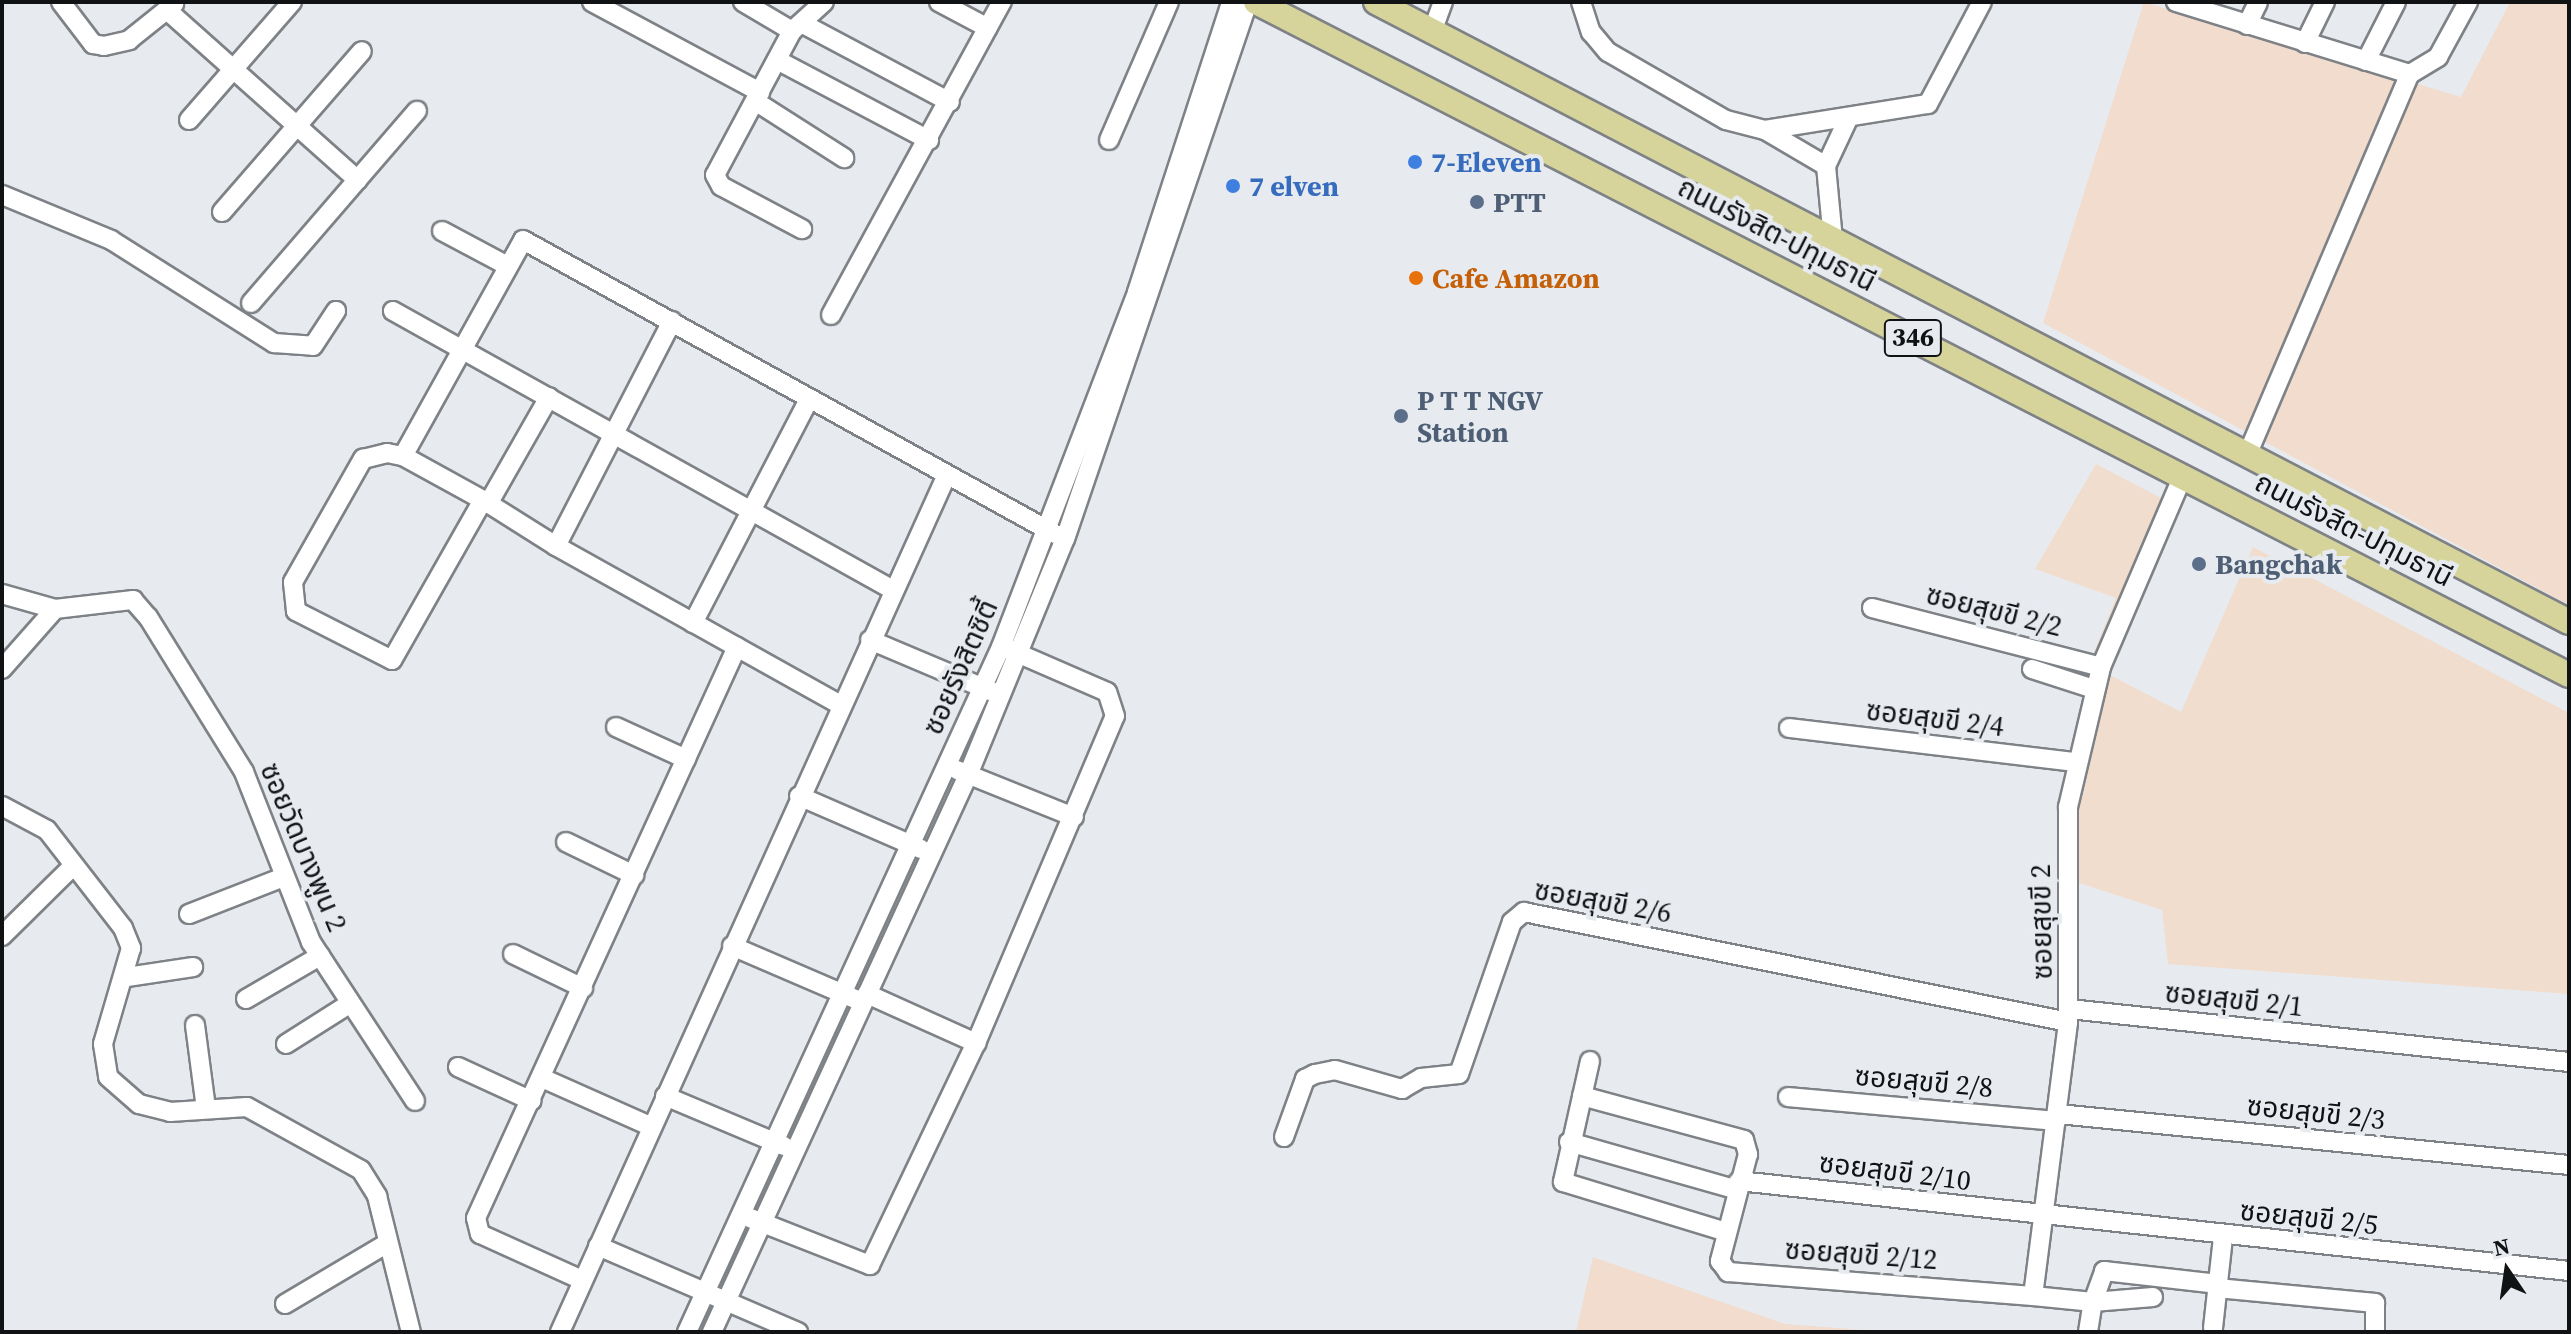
<!DOCTYPE html>
<meta charset="utf-8">
<style>
body{margin:0}
#map{position:relative;width:2571px;height:1334px;overflow:hidden;background:#e7ebf0;font-family:"Source Serif 4","Noto Sans Thai",serif}
div>[style]{position:absolute}
.commercial>*{inset:0;background:#f0ddcd}
.industrial>*{inset:0;background:#f1dcce}
.roads{filter:drop-shadow(2px 0 #7e8286) drop-shadow(-2px 0 #7e8286) drop-shadow(0 2px #7e8286) drop-shadow(0 -2px #7e8286)}
.minor>*{height:18px;margin:-9px;padding:0 9px;transform-origin:9px;border-radius:9px;background:#fff}
.major>*{height:24px;margin:-12px;padding:0 12px;transform-origin:12px;border-radius:12px;background:#d6d49a}
.dots>*{width:22px;height:22px;translate:-50% -50%;box-sizing:border-box;border:4px solid #e7ebf0;border-radius:50%}
span{translate:-50% -50%;white-space:nowrap;text-align:center;line-height:1.15;-webkit-text-stroke:8px #e7ebf0;paint-order:stroke}
.shield-label span{padding:2px 6px;background:#e7ebf0;border:2px solid;border-radius:6px;-webkit-text-stroke-width:0}
.shield-label{font-size:26px;color:#111214;font-weight:700}
.shop-label{font-size:28px;color:#366cbe;font-weight:700}
.left{translate:0 -50%;text-align:left}
.service-label{font-size:28px;color:#4e5e75;font-weight:700}
.street-label{font-size:28px;color:#111214}
.food-label{font-size:28px;color:#c56008;font-weight:700}
.frame{position:absolute;inset:0;border:4px solid #111214;pointer-events:none}
.north{position:absolute;left:2467px;top:1230px;width:80px;height:80px;-webkit-text-stroke:6px #e7ebf0;paint-order:stroke;rotate:347deg;font-size:22px;font-weight:700;line-height:32px;text-align:center;color:#111214}
.north::after{content:'';display:block;margin:auto;width:28px;height:36px;background:#111214;clip-path:polygon(50% 0,100% 100%,50% 72%,0 100%)}
</style>
<div id="map">
<div class="commercial">
<i style="clip-path:polygon(2096px 464px,2165px 500px,2110px 675px,2181px 712px,2253px 547px,2569px 713px,2569px 994px,2168px 964px,2162px 910px,2070px 880px,2064px 813px,2094px 652px,2116px 598px,2035px 569px)"></i>
</div>
<div class="industrial">
<i style="clip-path:polygon(2144px 2px,2461px 97px,2510px 2px,2569px 2px,2569px 605px,2043px 323px)"></i>
<i style="clip-path:polygon(1593px 1257px,1785px 1324px,1891px 1332px,1576px 1332px)"></i>
</div>
<div class="roads">
<div class="minor">
<i style="left:61px;top:2px;width:53px;rotate:52.7deg"></i>
<i style="left:93px;top:44px;width:11px;rotate:10deg"></i>
<i style="left:104px;top:46px;width:26px;rotate:-13deg"></i>
<i style="left:129px;top:40px;width:58px;rotate:-38.7deg"></i>
<i style="left:592px;top:2px;width:191px;rotate:28.2deg"></i>
<i style="left:743px;top:2px;width:57px;rotate:30.6deg"></i>
<i style="left:792px;top:31px;width:43px;rotate:-42.2deg"></i>
<i style="left:939px;top:2px;width:55px;rotate:28deg"></i>
<i style="left:1581px;top:2px;width:32px;rotate:72deg"></i>
<i style="left:1591px;top:32px;width:26px;rotate:50deg"></i>
<i style="left:1608px;top:52px;width:136px;rotate:30deg"></i>
<i style="left:1726px;top:120px;width:40px;rotate:14.4deg"></i>
<i style="left:1765px;top:130px;width:71px;rotate:30.5deg"></i>
<i style="left:1826px;top:166px;width:74px;rotate:84.6deg"></i>
<i style="left:2176px;top:2px;width:245px;rotate:17.1deg"></i>
<i style="left:2410px;top:74px;width:33px;rotate:-31deg"></i>
<i style="left:2438px;top:57px;width:63px;rotate:-61.4deg"></i>
<i style="left:168px;top:11px;width:254px;rotate:41.7deg"></i>
<i style="left:805px;top:25px;width:164px;rotate:28deg"></i>
<i style="left:2247px;top:25px;width:25px;rotate:-64deg"></i>
<i style="left:792px;top:31px;width:163px;rotate:118.1deg"></i>
<i style="left:715px;top:175px;width:13px;rotate:61deg"></i>
<i style="left:721px;top:186px;width:92px;rotate:28deg"></i>
<i style="left:1432px;top:32px;width:32px;rotate:-70deg"></i>
<i style="left:2305px;top:43px;width:46px;rotate:-64deg"></i>
<i style="left:777px;top:60px;width:172px;rotate:27.8deg"></i>
<i style="left:2366px;top:61px;width:66px;rotate:-63deg"></i>
<i style="left:755px;top:101px;width:106px;rotate:32.6deg"></i>
<i style="left:189px;top:120px;width:157px;rotate:-48.9deg"></i>
<i style="left:1765px;top:130px;width:165px;rotate:-9.1deg"></i>
<i style="left:1928px;top:104px;width:115px;rotate:-62.1deg"></i>
<i style="left:1109px;top:140px;width:150px;rotate:-66.5deg"></i>
<i style="left:1826px;top:166px;width:52px;rotate:-64.9deg"></i>
<i style="left:2px;top:195px;width:118px;rotate:22.4deg"></i>
<i style="left:111px;top:240px;width:193px;rotate:32.3deg"></i>
<i style="left:274px;top:343px;width:39px;rotate:4deg"></i>
<i style="left:313px;top:346px;width:42px;rotate:-56.7deg"></i>
<i style="left:222px;top:212px;width:213px;rotate:-49deg"></i>
<i style="left:442px;top:231px;width:70px;rotate:28deg"></i>
<i style="left:251px;top:303px;width:254px;rotate:-49.2deg"></i>
<i style="left:393px;top:311px;width:573px;rotate:29.16deg"></i>
<i style="left:831px;top:315px;width:357px;rotate:-61.4deg"></i>
<i style="left:2248px;top:453px;width:412px;rotate:-66.9deg"></i>
<i style="left:403px;top:456px;width:247px;rotate:-60.9deg"></i>
<i style="left:523px;top:240px;width:608px;rotate:28.93deg"></i>
<i style="left:483px;top:500px;width:184px;rotate:119.6deg"></i>
<i style="left:392px;top:660px;width:108px;rotate:-153deg"></i>
<i style="left:296px;top:611px;width:29px;rotate:-96deg"></i>
<i style="left:293px;top:582px;width:142px;rotate:-60.4deg"></i>
<i style="left:363px;top:459px;width:25px;rotate:-14deg"></i>
<i style="left:387px;top:453px;width:16px;rotate:11deg"></i>
<i style="left:403px;top:456px;width:91px;rotate:28.8deg"></i>
<i style="left:483px;top:500px;width:86px;rotate:32.2deg"></i>
<i style="left:556px;top:546px;width:325px;rotate:29.2deg"></i>
<i style="left:488px;top:504px;width:123px;rotate:-60.3deg"></i>
<i style="left:556px;top:546px;width:253px;rotate:-62.7deg"></i>
<i style="left:2px;top:594px;width:55px;rotate:15.8deg"></i>
<i style="left:55px;top:609px;width:79px;rotate:-6.6deg"></i>
<i style="left:133px;top:600px;width:23px;rotate:49deg"></i>
<i style="left:148px;top:617px;width:182px;rotate:58.2deg"></i>
<i style="left:244px;top:772px;width:183px;rotate:68.5deg"></i>
<i style="left:311px;top:942px;width:190px;rotate:56.8deg"></i>
<i style="left:1872px;top:608px;width:236px;rotate:14.4deg"></i>
<i style="left:693px;top:623px;width:248px;rotate:-62.6deg"></i>
<i style="left:870px;top:640px;width:134px;rotate:22.9deg"></i>
<i style="left:2px;top:669px;width:80px;rotate:-48.5deg"></i>
<i style="left:2032px;top:669px;width:65px;rotate:17.9deg"></i>
<i style="left:616px;top:727px;width:77px;rotate:24.6deg"></i>
<i style="left:1789px;top:728px;width:288px;rotate:6.8deg"></i>
<i style="left:957px;top:770px;width:126px;rotate:21.9deg"></i>
<i style="left:799px;top:796px;width:133px;rotate:23.5deg"></i>
<i style="left:2px;top:806px;width:51px;rotate:28.1deg"></i>
<i style="left:47px;top:830px;width:124px;rotate:52.2deg"></i>
<i style="left:123px;top:928px;width:22px;rotate:68deg"></i>
<i style="left:131px;top:948px;width:100px;rotate:106.3deg"></i>
<i style="left:103px;top:1044px;width:33px;rotate:81deg"></i>
<i style="left:108px;top:1077px;width:41px;rotate:41.1deg"></i>
<i style="left:139px;top:1104px;width:32px;rotate:14deg"></i>
<i style="left:170px;top:1112px;width:77px;rotate:-3.7deg"></i>
<i style="left:247px;top:1107px;width:130px;rotate:28.9deg"></i>
<i style="left:361px;top:1170px;width:31px;rotate:58deg"></i>
<i style="left:377px;top:1196px;width:140px;rotate:76deg"></i>
<i style="left:566px;top:842px;width:76px;rotate:25.9deg"></i>
<i style="left:189px;top:914px;width:102px;rotate:-21.3deg"></i>
<i style="left:2px;top:936px;width:97px;rotate:-44.6deg"></i>
<i style="left:732px;top:946px;width:134px;rotate:23.3deg"></i>
<i style="left:513px;top:954px;width:78px;rotate:25.9deg"></i>
<i style="left:127px;top:977px;width:67px;rotate:-8.6deg"></i>
<i style="left:867px;top:994px;width:120px;rotate:24.2deg"></i>
<i style="left:246px;top:999px;width:86px;rotate:-30.2deg"></i>
<i style="left:2069px;top:1009px;width:503px;rotate:6.05deg"></i>
<i style="left:195px;top:1025px;width:84px;rotate:82.5deg"></i>
<i style="left:286px;top:1044px;width:75px;rotate:-32.4deg"></i>
<i style="left:1590px;top:1061px;width:124px;rotate:102.6deg"></i>
<i style="left:1563px;top:1182px;width:171px;rotate:17deg"></i>
<i style="left:458px;top:1067px;width:81px;rotate:24.7deg"></i>
<i style="left:542px;top:1078px;width:120px;rotate:24deg"></i>
<i style="left:665px;top:1096px;width:129px;rotate:22.8deg"></i>
<i style="left:1582px;top:1096px;width:168px;rotate:15.2deg"></i>
<i style="left:1744px;top:1140px;width:15px;rotate:74deg"></i>
<i style="left:1748px;top:1154px;width:111px;rotate:104.7deg"></i>
<i style="left:1720px;top:1261px;width:14px;rotate:54deg"></i>
<i style="left:1728px;top:1272px;width:306px;rotate:4.5deg"></i>
<i style="left:1788px;top:1097px;width:269px;rotate:5.1deg"></i>
<i style="left:2058px;top:1114px;width:514px;rotate:5.7deg"></i>
<i style="left:1284px;top:1137px;width:62px;rotate:-70.1deg"></i>
<i style="left:1305px;top:1079px;width:11px;rotate:-27deg"></i>
<i style="left:1315px;top:1074px;width:20px;rotate:-11deg"></i>
<i style="left:1335px;top:1070px;width:70px;rotate:15.8deg"></i>
<i style="left:1402px;top:1089px;width:22px;rotate:-30deg"></i>
<i style="left:1421px;top:1078px;width:38px;rotate:-6deg"></i>
<i style="left:1459px;top:1074px;width:161px;rotate:-70.8deg"></i>
<i style="left:1512px;top:922px;width:16px;rotate:-40deg"></i>
<i style="left:1524px;top:912px;width:555px;rotate:11.43deg"></i>
<i style="left:1569px;top:1142px;width:175px;rotate:15.9deg"></i>
<i style="left:1739px;top:1181px;width:835px;rotate:6.19deg"></i>
<i style="left:750px;top:1218px;width:129px;rotate:21.4deg"></i>
<i style="left:870px;top:1265px;width:246px;rotate:-64.5deg"></i>
<i style="left:976px;top:1043px;width:355px;rotate:-67deg"></i>
<i style="left:1115px;top:716px;width:25px;rotate:-108deg"></i>
<i style="left:1107px;top:692px;width:108px;rotate:-156.5deg"></i>
<i style="left:598px;top:1246px;width:218px;rotate:23.3deg"></i>
<i style="left:582px;top:1280px;width:112px;rotate:-155.7deg"></i>
<i style="left:480px;top:1234px;width:16px;rotate:-104deg"></i>
<i style="left:476px;top:1218px;width:628px;rotate:-65.44deg"></i>
<i style="left:2217px;top:1288px;width:159px;rotate:5.4deg"></i>
<i style="left:2375px;top:1303px;width:28px;rotate:90deg"></i>
<i style="left:2153px;top:1297px;width:60px;rotate:175.2deg"></i>
<i style="left:2093px;top:1302px;width:33px;rotate:-70deg"></i>
<i style="left:2104px;top:1271px;width:115px;rotate:6.5deg"></i>
<i style="left:285px;top:1304px;width:117px;rotate:-30.7deg"></i>
<i style="left:2213px;top:1328px;width:92px;rotate:-83.7deg"></i>
<i style="left:560px;top:1332px;width:936px;rotate:-65.71deg"></i>
<i style="left:687px;top:1332px;width:754px;rotate:-65.37deg"></i>
<i style="left:1001px;top:647px;width:380px;rotate:-69deg"></i>
<i style="left:1137px;top:292px;width:305px;rotate:-72deg"></i>
<i style="left:712px;top:1332px;width:613px;rotate:-65.32deg"></i>
<i style="left:968px;top:775px;width:255px;rotate:-67.7deg"></i>
<i style="left:1065px;top:539px;width:567px;rotate:-71.18deg"></i>
<i style="left:2088px;top:1332px;width:30px;rotate:-81deg"></i>
<i style="left:2093px;top:1302px;width:60px;rotate:-174.3deg"></i>
<i style="left:2033px;top:1296px;width:276px;rotate:-82.7deg"></i>
<i style="left:2068px;top:1022px;width:215px;rotate:-90deg"></i>
<i style="left:2068px;top:807px;width:144px;rotate:-76.7deg"></i>
<i style="left:2101px;top:667px;width:208px;rotate:-66.8deg"></i>
</div>
<div class="major">
<i style="left:1256px;top:2px;width:1475px;rotate:27.14deg"></i>
<i style="left:1376px;top:2px;width:1344px;rotate:27.46deg"></i>
</div>
</div>
<div class="dots">
<i style="left:1415px;top:162px;background:#3f7fe0"></i>
<i style="left:1233px;top:186px;background:#3f7fe0"></i>
<i style="left:1477px;top:202px;background:#5c6f8a"></i>
<i style="left:1416px;top:278px;background:#e8710a"></i>
<i style="left:1401px;top:416px;background:#5c6f8a"></i>
<i style="left:2199px;top:564px;background:#5c6f8a"></i>
</div>
<div class="shield-label">
<span style="left:1913px;top:338px">346</span>
</div>
<div class="shop-label">
<span class="left" style="left:1431px;top:162px">7-Eleven</span>
<span class="left" style="left:1249px;top:186px">7 elven</span>
</div>
<div class="service-label">
<span class="left" style="left:1493px;top:202px">PTT</span>
<span class="left" style="left:1417px;top:416px">P T T NGV<br>Station</span>
<span class="left" style="left:2215px;top:564px">Bangchak</span>
</div>
<div class="street-label">
<span style="left:1777px;top:234px;rotate:27deg">ถนนรังสิต-ปทุมธานี</span>
<span style="left:2354px;top:529px;rotate:27deg">ถนนรังสิต-ปทุมธานี</span>
<span style="left:1994px;top:610px;rotate:14deg">ซอยสุขขี 2/2</span>
<span style="left:960px;top:667px;rotate:-66deg">ซอยรังสิตซิตี้</span>
<span style="left:1935px;top:718px;rotate:7deg">ซอยสุขขี 2/4</span>
<span style="left:304px;top:847px;rotate:67deg">ซอยวัดบางพูน 2</span>
<span style="left:1603px;top:901px;rotate:10deg">ซอยสุขขี 2/6</span>
<span style="left:2041px;top:922px;rotate:-91deg">ซอยสุขขี 2</span>
<span style="left:2234px;top:999px;rotate:6deg">ซอยสุขขี 2/1</span>
<span style="left:1924px;top:1081px;rotate:5deg">ซอยสุขขี 2/8</span>
<span style="left:2316px;top:1112px;rotate:6deg">ซอยสุขขี 2/3</span>
<span style="left:1895px;top:1171px;rotate:7deg">ซอยสุขขี 2/10</span>
<span style="left:2309px;top:1217px;rotate:6deg">ซอยสุขขี 2/5</span>
<span style="left:1861px;top:1254px;rotate:4deg">ซอยสุขขี 2/12</span>
</div>
<div class="food-label">
<span class="left" style="left:1432px;top:278px">Cafe Amazon</span>
</div>
<div class="frame"></div>
<div class="north">N</div>
</div>
